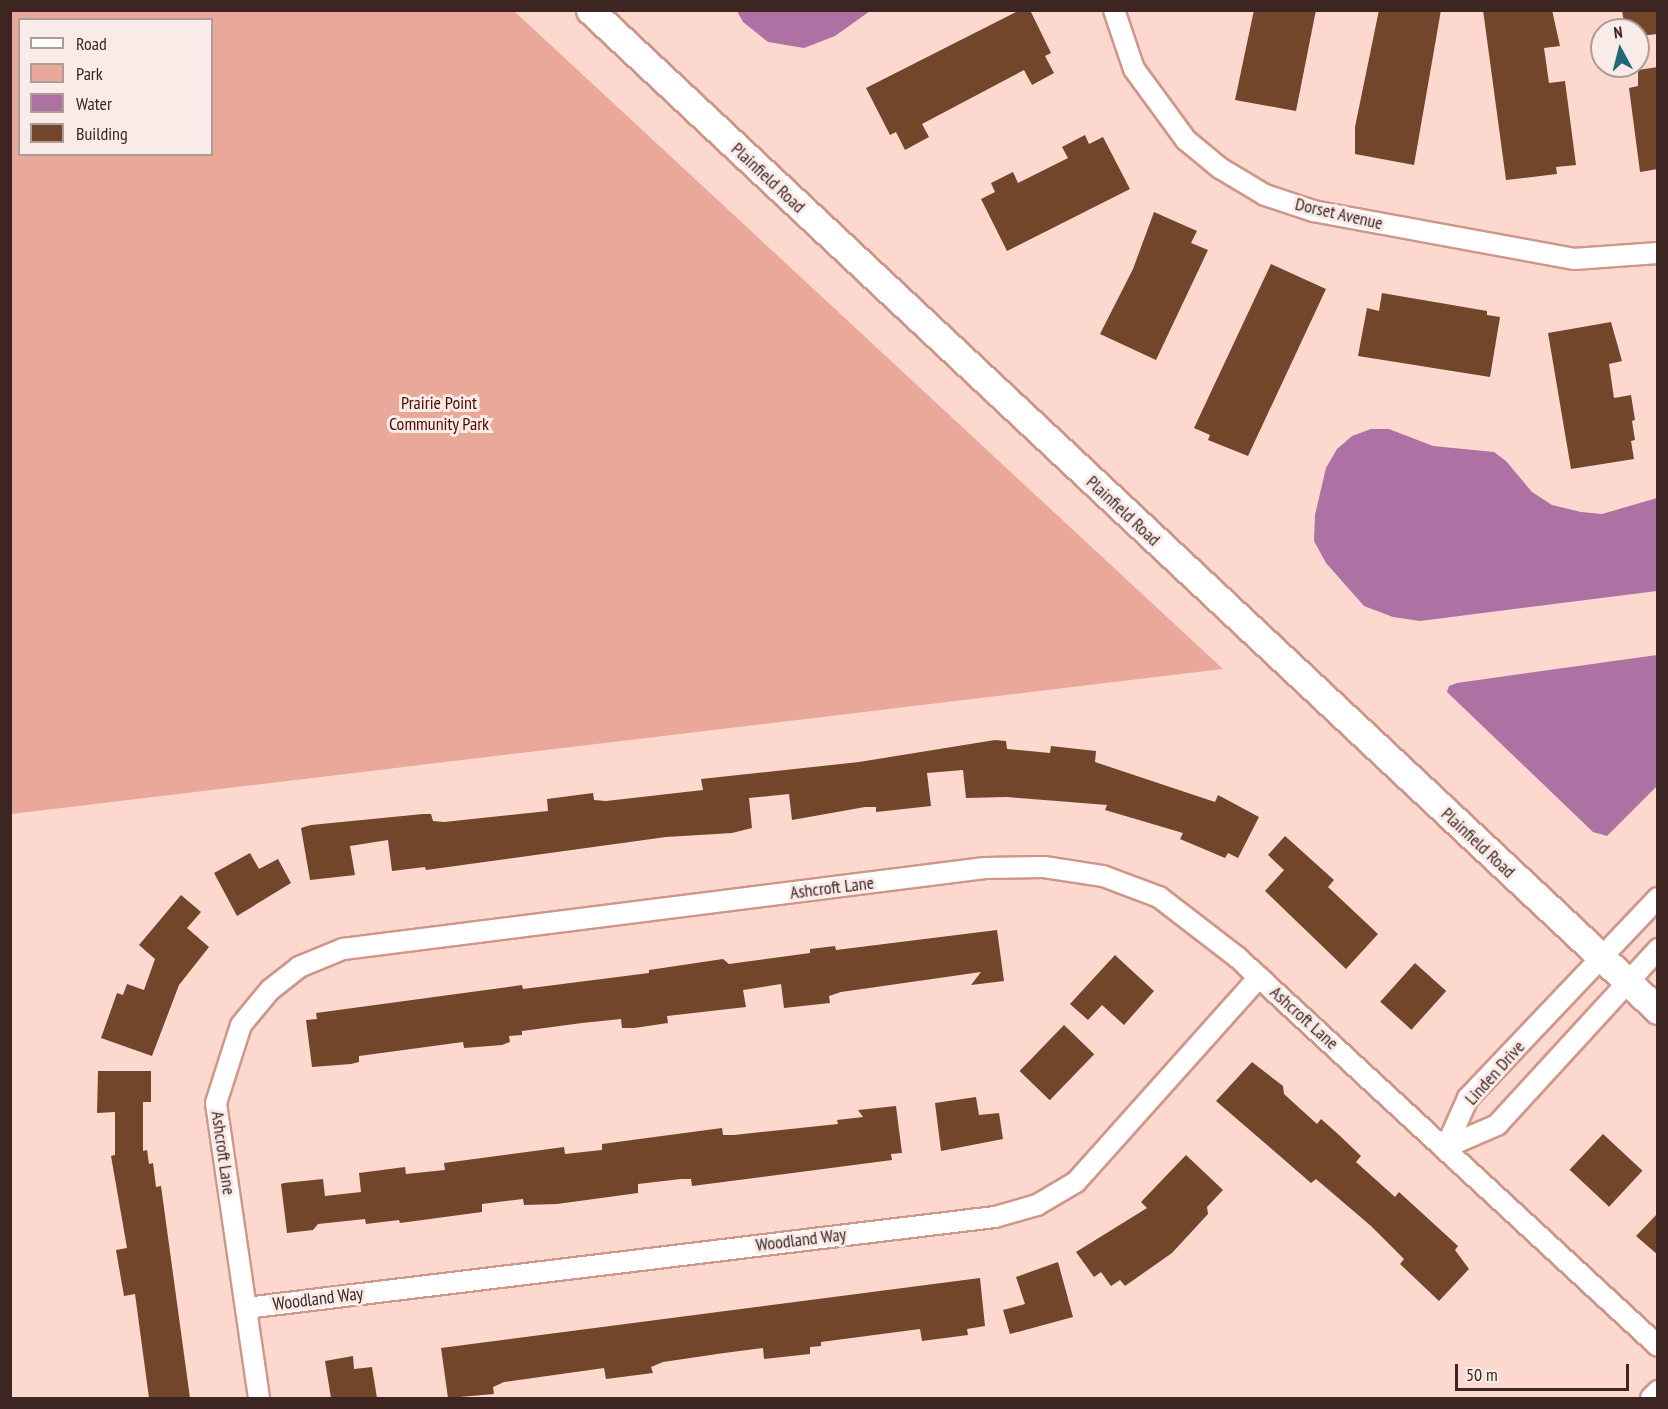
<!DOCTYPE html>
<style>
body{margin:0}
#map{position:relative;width:1668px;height:1409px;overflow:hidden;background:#fdd8cf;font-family:"PT Sans Narrow",sans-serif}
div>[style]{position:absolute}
.green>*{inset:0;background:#eaa89a}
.water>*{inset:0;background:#ad71a4}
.building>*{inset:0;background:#72462a;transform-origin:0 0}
.roads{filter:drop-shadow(2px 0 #d09689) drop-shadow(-2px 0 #d09689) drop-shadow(0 2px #d09689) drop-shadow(0 -2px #d09689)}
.street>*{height:20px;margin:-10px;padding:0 10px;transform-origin:10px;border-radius:10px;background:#fff}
.secondary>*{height:27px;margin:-13.5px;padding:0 13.5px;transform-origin:13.5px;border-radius:13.5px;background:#fff}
span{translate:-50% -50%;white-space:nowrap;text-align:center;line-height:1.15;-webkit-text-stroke:6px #f8ebe8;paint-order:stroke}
.street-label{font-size:18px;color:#3d2621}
.park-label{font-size:18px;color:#520900}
.frame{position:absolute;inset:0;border:12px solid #3d2621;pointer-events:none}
.legend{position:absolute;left:18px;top:18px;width:195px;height:138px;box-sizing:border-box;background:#f8ebe8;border:2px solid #ad9c98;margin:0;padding:8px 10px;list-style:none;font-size:18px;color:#3d2621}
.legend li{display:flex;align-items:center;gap:12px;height:30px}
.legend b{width:30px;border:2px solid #ad9c98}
.north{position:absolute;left:1590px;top:18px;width:60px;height:60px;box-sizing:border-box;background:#f8ebe8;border:2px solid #ad9c98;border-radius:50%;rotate:353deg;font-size:16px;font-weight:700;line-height:24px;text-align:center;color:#3d2621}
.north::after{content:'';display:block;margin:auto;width:21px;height:27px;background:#216976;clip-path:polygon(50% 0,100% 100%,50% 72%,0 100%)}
.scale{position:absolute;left:1455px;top:1364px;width:174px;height:27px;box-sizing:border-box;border:3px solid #3d2621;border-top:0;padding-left:8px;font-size:18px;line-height:21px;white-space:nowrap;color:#3d2621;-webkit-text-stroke:4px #f8ebe8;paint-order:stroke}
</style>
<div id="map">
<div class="green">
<i style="clip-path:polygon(evenodd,10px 11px,514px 11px,1223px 669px,11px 814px,10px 11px,20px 20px,212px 20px,212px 154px,20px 154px,20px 20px)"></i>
</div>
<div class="water">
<i style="clip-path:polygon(737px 11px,870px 11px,835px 36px,804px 48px,768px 42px,743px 22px)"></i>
<i style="clip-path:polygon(1371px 429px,1389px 429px,1433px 446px,1494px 452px,1506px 461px,1532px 492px,1552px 505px,1581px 512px,1602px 514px,1657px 498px,1657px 591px,1420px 621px,1393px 617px,1364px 606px,1326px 563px,1314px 541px,1315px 515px,1326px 468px,1337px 449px,1352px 436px)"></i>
<i style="clip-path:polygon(1657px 655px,1657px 786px,1607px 836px,1593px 832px,1447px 692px,1449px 686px,1457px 683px)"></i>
</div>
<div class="building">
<i style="clip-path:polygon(1020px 10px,1030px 10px,1051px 53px,1045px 56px,1054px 73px,1032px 85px,1024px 70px,922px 124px,929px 137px,905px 150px,896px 132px,890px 135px,866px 88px)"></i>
<i style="clip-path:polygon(1254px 10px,1316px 10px,1296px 111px,1235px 100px)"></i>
<i style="clip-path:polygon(1379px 10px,1441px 10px,1414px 165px,1355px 154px,1355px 127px)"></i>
<i style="clip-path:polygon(1483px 10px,1552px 10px,1560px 46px,1544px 48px,1549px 83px,1565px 81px,1576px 165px,1556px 167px,1557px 174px,1506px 180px)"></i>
<i style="clip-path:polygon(1622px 10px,1658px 10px,1658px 34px,1638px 36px,1638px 30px,1625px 30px)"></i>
<i style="clip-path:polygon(1658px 67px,1658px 169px,1640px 172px,1629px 88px,1638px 86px,1638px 70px)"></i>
<i style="clip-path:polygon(1085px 135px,1089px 144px,1103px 137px,1130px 189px,1007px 251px,981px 199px,995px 192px,991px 183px,1013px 172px,1018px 183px,1068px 158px,1062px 147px)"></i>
<i style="clip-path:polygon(1154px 212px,1197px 231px,1191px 243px,1208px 250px,1156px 360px,1100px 334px,1133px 269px)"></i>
<i style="clip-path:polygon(1271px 264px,1326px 289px,1248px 456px,1208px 440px,1210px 435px,1194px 428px)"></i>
<i style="clip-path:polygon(1382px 293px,1487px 311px,1487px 315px,1500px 317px,1490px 377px,1358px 356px,1367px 308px,1379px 311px)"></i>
<i style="clip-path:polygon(1611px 322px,1622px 361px,1609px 364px,1614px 398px,1631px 395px,1635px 420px,1632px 421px,1635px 440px,1631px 441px,1634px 459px,1571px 469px,1548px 333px)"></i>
<i style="clip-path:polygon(995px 740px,1006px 741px,1007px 749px,1050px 753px,1051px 746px,1096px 751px,1095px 762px,1215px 802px,1218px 795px,1259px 817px,1238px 858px,1228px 853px,1225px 858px,1180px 839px,1183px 833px,1105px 810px,1107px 805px,1007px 797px,966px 798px,963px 770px,927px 773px,931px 806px,876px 812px,876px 807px,865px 807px,792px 820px,789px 794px,749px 798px,752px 828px,732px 833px,666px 837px,426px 870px,425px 867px,392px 871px,388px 840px,350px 846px,355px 875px,310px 880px,301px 828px,311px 825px,423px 814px,431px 814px,433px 821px,444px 822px,548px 811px,547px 799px,593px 793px,594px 800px,606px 801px,703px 790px,701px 779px,859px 762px)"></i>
<i style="clip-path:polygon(1285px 836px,1334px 880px,1328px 887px,1378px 934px,1346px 969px,1265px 891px,1284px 870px,1268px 855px)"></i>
<i style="clip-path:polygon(250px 853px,259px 869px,278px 859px,291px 883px,237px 916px,214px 873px)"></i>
<i style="clip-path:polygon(181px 895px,201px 912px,187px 928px,209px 947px,179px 985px,152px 1056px,101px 1038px,117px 993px,123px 995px,127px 984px,144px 990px,155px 959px,139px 945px)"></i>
<i style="clip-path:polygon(997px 930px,1004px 981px,971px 985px,981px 972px,841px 992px,829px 996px,830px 1003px,784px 1008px,781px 984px,743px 990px,746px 1007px,667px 1016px,668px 1023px,634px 1028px,622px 1028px,621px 1019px,582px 1023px,522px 1031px,522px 1035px,509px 1036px,510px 1042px,502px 1045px,464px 1048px,463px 1042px,359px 1056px,359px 1062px,351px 1064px,312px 1067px,306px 1020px,317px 1019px,316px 1013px,522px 985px,523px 989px,649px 973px,649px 970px,723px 959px,729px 964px,810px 953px,810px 949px,835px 946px,836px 950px)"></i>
<i style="clip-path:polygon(1115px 955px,1154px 991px,1124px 1025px,1102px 1005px,1088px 1020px,1070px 1004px)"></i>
<i style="left:1415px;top:963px;width:42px;height:52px;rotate:42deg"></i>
<i style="left:1064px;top:1025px;width:42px;height:64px;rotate:44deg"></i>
<i style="clip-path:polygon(1252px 1062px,1283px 1086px,1284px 1094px,1317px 1124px,1321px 1119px,1338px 1134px,1361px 1156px,1356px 1162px,1395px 1197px,1399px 1192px,1458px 1246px,1455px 1250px,1469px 1269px,1439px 1301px,1400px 1264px,1404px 1259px,1371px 1226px,1316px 1179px,1311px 1183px,1216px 1101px)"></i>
<i style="clip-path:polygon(98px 1071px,151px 1071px,151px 1102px,143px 1102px,143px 1151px,147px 1150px,149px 1164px,153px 1163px,156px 1187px,161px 1186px,190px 1398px,149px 1398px,135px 1294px,124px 1296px,116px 1250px,127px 1248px,111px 1156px,115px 1155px,115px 1112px,97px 1113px)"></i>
<i style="clip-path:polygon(976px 1097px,979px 1115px,999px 1113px,1003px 1139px,941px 1151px,935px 1103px)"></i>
<i style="clip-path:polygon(896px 1106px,902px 1153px,891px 1154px,892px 1160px,692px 1186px,691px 1179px,681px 1179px,638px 1184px,638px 1193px,557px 1204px,524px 1205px,523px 1199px,482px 1204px,482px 1212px,400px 1223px,399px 1220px,366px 1224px,365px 1219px,318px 1224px,313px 1230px,287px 1233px,281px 1184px,284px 1183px,323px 1179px,325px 1196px,361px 1192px,359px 1173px,405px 1167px,406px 1174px,445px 1170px,444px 1163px,564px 1147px,565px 1154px,602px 1150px,602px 1144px,722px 1128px,723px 1135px,734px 1135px,838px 1124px,837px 1120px,863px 1117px,858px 1110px)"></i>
<i style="left:1603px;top:1134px;width:54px;height:49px;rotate:43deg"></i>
<i style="clip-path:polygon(1186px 1155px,1223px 1190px,1207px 1207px,1208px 1214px,1172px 1253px,1125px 1286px,1120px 1280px,1111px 1286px,1101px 1272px,1094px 1277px,1076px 1252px,1147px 1208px,1141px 1202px)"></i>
<i style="clip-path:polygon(1658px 1213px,1658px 1255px,1636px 1236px)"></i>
<i style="clip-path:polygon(1058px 1262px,1073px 1317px,1010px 1334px,1003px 1310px,1025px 1304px,1016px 1277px)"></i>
<i style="clip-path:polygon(980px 1278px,985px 1326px,967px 1329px,968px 1335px,922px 1341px,920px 1329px,821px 1342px,821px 1346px,810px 1347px,810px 1354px,764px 1359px,763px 1348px,724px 1353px,663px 1362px,651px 1367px,653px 1373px,606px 1379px,604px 1368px,504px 1382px,493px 1387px,494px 1394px,448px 1398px,441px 1348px)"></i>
<i style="clip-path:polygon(353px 1356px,354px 1369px,372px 1367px,377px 1398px,331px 1398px,325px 1361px)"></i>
</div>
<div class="roads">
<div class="street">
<i style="left:1114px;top:10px;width:62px;rotate:71.3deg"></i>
<i style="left:1134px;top:69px;width:88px;rotate:53.8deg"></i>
<i style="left:1186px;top:140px;width:44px;rotate:39.5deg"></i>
<i style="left:1220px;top:168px;width:52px;rotate:31deg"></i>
<i style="left:1265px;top:195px;width:51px;rotate:18.4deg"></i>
<i style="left:1313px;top:211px;width:265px;rotate:10.4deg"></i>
<i style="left:1574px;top:259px;width:84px;rotate:-4.1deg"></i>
<i style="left:1446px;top:1147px;width:54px;rotate:-65.8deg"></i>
<i style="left:1468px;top:1098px;width:276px;rotate:-46.5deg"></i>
<i style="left:1446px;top:1147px;width:56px;rotate:-23.3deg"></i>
<i style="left:1497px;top:1125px;width:239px;rotate:-47.5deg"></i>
<i style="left:246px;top:1308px;width:755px;rotate:-6.93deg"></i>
<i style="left:995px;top:1217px;width:44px;rotate:-15.9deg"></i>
<i style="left:1037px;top:1205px;width:45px;rotate:-30.5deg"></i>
<i style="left:1076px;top:1182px;width:275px;rotate:-48.2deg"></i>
<i style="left:259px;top:1398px;width:298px;rotate:-98.3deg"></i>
<i style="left:216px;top:1103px;width:82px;rotate:-72.2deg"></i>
<i style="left:241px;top:1025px;width:45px;rotate:-50.4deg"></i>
<i style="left:270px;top:990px;width:37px;rotate:-38deg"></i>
<i style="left:299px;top:967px;width:48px;rotate:-22.2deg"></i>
<i style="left:343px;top:949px;width:647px;rotate:-7.19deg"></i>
<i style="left:985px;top:868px;width:59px;rotate:-1deg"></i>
<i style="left:1044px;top:867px;width:60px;rotate:8.7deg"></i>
<i style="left:1103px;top:876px;width:60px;rotate:20.6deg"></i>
<i style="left:1159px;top:897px;width:98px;rotate:37.6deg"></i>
<i style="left:1237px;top:957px;width:573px;rotate:42.74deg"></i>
<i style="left:1651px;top:1398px;width:10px;rotate:-45deg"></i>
</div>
<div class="secondary">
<i style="left:590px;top:10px;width:1463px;rotate:43.12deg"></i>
</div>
</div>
<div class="street-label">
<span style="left:768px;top:178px;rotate:43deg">Plainfield Road</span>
<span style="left:1339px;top:214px;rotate:13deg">Dorset Avenue</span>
<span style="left:1123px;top:511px;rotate:43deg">Plainfield Road</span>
<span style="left:1478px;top:843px;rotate:43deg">Plainfield Road</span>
<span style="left:832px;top:888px;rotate:-7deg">Ashcroft Lane</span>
<span style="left:1304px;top:1018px;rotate:42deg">Ashcroft Lane</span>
<span style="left:1495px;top:1073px;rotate:-48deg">Linden Drive</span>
<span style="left:223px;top:1153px;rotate:82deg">Ashcroft Lane</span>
<span style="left:801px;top:1240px;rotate:-7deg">Woodland Way</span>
<span style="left:318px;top:1299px;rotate:-7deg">Woodland Way</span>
</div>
<div class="park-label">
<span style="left:439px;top:414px">Prairie Point<br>Community Park</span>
</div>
<div class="frame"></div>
<ul class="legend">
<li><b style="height:8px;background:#fff"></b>Road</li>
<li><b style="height:16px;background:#eaa89a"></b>Park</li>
<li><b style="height:16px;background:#ad71a4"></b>Water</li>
<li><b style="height:16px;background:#72462a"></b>Building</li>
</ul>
<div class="north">N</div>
<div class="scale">50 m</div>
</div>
